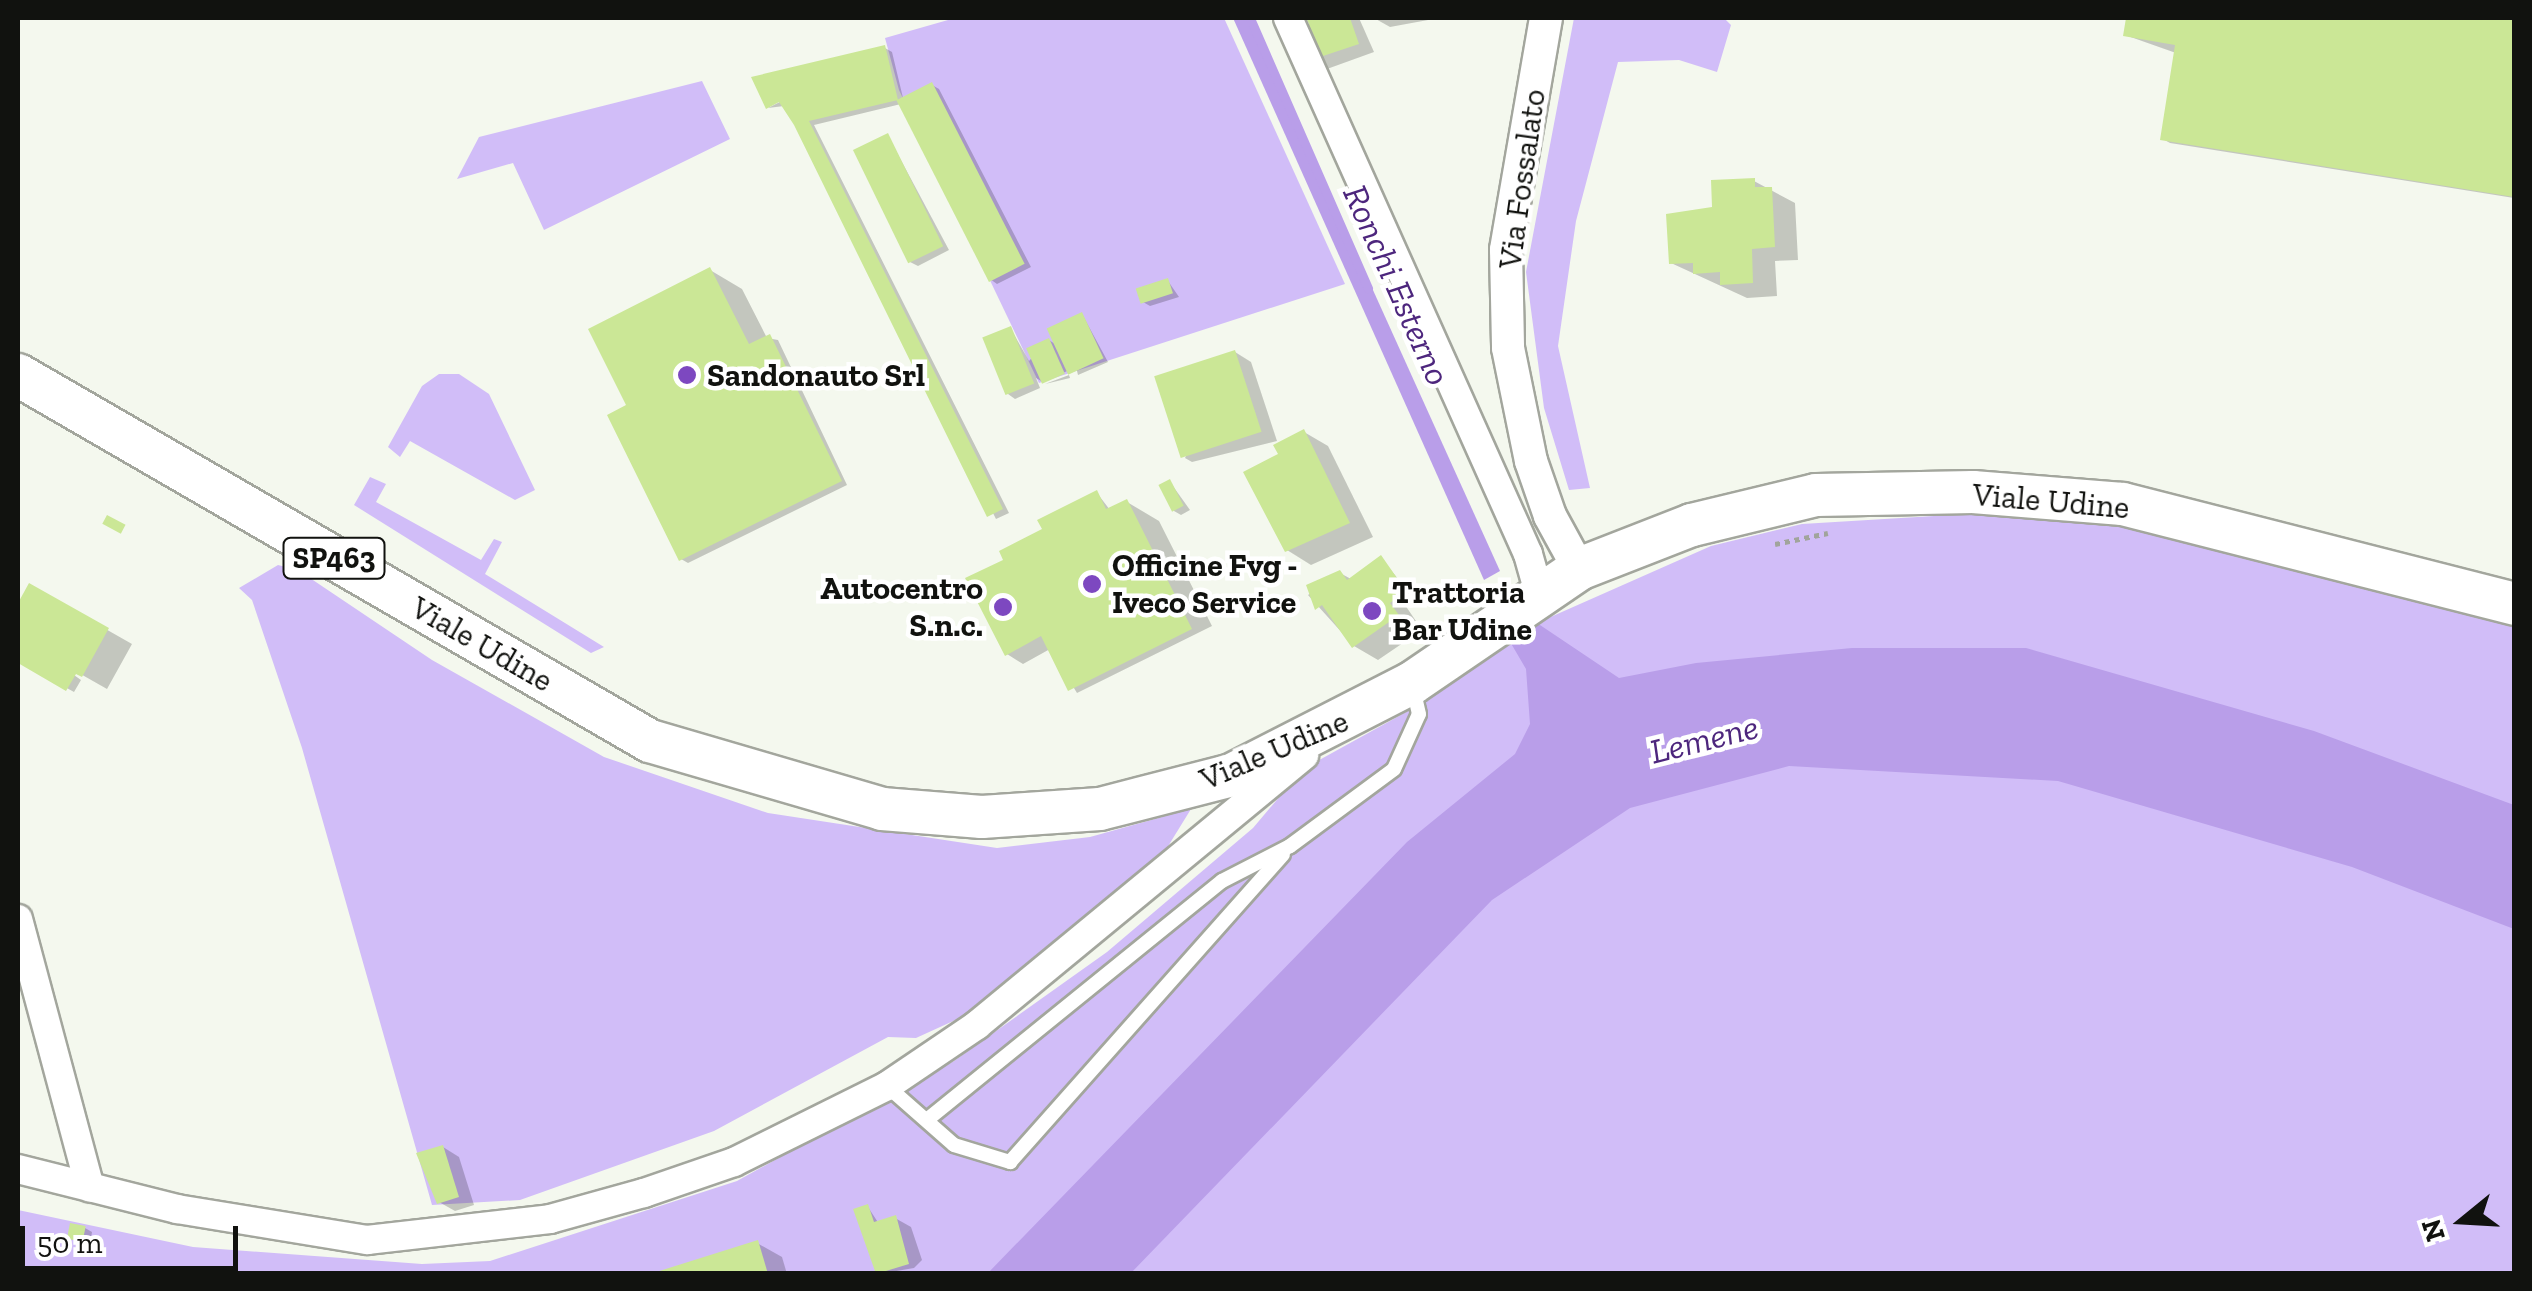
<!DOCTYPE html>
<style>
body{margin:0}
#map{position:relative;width:2532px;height:1291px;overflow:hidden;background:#f4f8ee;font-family:"Zilla Slab",serif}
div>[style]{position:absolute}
.green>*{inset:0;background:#d1bdf8}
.water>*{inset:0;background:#b99ee9}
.shadow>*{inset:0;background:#0003}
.stream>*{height:9px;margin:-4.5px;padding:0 4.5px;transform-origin:4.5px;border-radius:4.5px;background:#b99ee9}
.building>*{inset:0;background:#cbe796;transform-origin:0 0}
.path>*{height:5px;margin-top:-2.5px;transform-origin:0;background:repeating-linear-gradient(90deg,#a1a49c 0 5px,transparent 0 10px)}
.roads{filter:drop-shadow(2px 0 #a3a69d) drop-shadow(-2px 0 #a3a69d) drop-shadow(0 2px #a3a69d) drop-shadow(0 -2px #a3a69d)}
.service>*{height:14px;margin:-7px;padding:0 7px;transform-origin:7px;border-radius:7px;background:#fff}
.minor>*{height:28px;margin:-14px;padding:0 14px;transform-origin:14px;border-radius:14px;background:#fff}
.tertiary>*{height:32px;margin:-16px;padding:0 16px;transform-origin:16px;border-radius:16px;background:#fff}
.primary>*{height:42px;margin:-21px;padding:0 21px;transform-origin:21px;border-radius:21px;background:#fff}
.dots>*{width:28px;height:28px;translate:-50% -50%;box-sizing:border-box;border:5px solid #fff;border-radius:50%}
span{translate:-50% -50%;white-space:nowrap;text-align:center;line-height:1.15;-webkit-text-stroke:9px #fff;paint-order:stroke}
.shield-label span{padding:2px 8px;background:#fff;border:2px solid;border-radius:8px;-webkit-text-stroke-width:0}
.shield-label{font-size:30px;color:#11120f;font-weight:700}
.street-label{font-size:32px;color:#11120f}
.poi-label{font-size:32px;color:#11120f;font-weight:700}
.left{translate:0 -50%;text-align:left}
.right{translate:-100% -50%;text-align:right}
.water-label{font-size:35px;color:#4d267d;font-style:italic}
.frame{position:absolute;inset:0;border:20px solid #11120f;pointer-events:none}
.north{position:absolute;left:2412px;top:1171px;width:100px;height:100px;-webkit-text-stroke:8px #fff;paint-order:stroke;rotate:252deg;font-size:28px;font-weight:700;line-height:40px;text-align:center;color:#11120f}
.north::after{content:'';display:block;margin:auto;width:35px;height:45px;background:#11120f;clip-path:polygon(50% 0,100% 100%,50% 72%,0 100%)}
.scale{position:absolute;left:20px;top:1226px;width:218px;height:45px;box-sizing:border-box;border:5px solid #11120f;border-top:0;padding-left:12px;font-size:30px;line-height:35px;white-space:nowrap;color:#11120f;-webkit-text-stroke:8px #fff;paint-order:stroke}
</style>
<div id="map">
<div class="green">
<i style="clip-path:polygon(955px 18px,1224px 18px,1345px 284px,1039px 383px,899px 90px,885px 38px)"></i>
<i style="clip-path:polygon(1574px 18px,1724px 18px,1731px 25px,1717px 72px,1679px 60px,1618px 62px,1576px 221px,1558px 346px,1590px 488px,1569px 490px,1544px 408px,1526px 272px)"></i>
<i style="clip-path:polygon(702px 81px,730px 139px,544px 230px,513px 163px,457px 179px,479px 137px)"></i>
<i style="clip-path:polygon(439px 374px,459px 374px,489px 394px,535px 490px,515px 500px,410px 441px,400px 457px,388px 447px,422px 386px)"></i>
<i style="clip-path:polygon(370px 477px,386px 484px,376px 502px,481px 560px,494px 539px,502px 542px,485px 574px,604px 647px,591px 653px,354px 505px)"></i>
<i style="clip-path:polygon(1967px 514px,2148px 529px,2514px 619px,2514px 1273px,18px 1274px,18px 1210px,193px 1247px,422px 1264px,490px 1261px,737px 1181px,954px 1061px,1107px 952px,1253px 828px,1303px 769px,1428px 700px,1537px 623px,1711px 546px,1802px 524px)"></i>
<i style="clip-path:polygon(278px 565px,298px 570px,432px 660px,604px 757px,768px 813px,997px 848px,1090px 837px,1191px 809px,1146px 882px,973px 1012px,916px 1038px,888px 1037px,714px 1131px,520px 1200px,432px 1205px,302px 748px,252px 600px,239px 588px)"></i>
</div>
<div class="water">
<i style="clip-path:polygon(1233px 18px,1250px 18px,1500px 571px,1484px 580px)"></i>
<i style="clip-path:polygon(1537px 623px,1619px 678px,1696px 663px,1852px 648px,2026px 648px,2314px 731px,2514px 805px,2514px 929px,2352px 867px,2058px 781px,1789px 766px,1630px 808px,1492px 900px,1131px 1273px,987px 1274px,1407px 842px,1515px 754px,1530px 724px,1526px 669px,1509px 640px)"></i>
</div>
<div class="shadow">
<i style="clip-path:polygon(1309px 18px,1359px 18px,1374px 52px,1327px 69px,1311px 59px)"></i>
<i style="clip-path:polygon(1374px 18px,1439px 18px,1390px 27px)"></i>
<i style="clip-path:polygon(2128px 18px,2514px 18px,2514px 198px,2170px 143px,2163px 139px,2176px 53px,2125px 35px)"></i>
<i style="clip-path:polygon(885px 48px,892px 52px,904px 102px,932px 85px,939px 89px,1031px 267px,997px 284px,990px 279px,901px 104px,814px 125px,1009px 513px,996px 519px,796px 124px,784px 106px,768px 108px)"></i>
<i style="clip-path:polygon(888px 136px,949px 250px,918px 266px,910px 262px)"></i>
<i style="clip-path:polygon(1754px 181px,1795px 203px,1798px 260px,1775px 261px,1777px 296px,1747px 298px,1671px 263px,1715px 209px)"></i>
<i style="clip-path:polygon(710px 270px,742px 289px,767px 338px,778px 340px,847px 485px,688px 563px,681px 559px,633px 412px)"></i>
<i style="clip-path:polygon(1168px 281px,1179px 297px,1150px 306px,1143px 302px)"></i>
<i style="clip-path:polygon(1082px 314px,1108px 362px,1078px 375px,1076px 367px,1043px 382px,1036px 378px,1040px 388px,1015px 399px,1008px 394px,1011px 329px,1029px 361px,1049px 340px,1058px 346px)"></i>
<i style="clip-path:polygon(1235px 352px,1251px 362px,1277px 441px,1192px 462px,1185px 458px)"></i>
<i style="clip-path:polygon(1069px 375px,1070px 378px,1045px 384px)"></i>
<i style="clip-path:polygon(1304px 432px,1328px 446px,1373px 537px,1311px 565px,1287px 550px,1281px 456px)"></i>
<i style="clip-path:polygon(1170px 482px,1190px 510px,1181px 515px,1174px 511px)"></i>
<i style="clip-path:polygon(1097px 493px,1110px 510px,1127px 502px,1159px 521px,1212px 626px,1077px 693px,1050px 649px,1023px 664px,1007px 654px,1006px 562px)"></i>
<i style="clip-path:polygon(1381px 558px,1412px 596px,1403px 602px,1422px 630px,1378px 660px,1354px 646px,1308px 595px,1340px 573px,1351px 579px)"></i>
<i style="clip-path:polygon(30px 586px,132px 644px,107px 689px,40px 651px,81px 680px,74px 692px,18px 661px,18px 608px)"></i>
<i style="clip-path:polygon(443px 1147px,459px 1157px,474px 1205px,455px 1211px,439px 1202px)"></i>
<i style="clip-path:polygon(868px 1207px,879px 1224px,895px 1218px,911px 1227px,922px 1260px,914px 1268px,879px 1274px)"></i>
<i style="clip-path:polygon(85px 1228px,92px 1232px,90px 1244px,70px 1238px)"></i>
<i style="clip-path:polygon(757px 1243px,782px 1257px,787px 1274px,659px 1274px)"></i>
</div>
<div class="stream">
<i style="left:1250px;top:18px;width:295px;rotate:66.4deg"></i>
</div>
<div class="building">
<i style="clip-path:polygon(1306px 18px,1350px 18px,1359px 44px,1308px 61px,1297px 28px,1309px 24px)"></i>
<i style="clip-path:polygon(2126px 18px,2514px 18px,2514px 197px,2160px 140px,2175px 45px,2123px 36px)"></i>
<i style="clip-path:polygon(885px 45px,898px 100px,809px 121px,1003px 509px,987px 517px,794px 125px,779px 102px,766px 109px,751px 77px)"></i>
<i style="left:932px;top:82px;width:204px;height:40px;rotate:63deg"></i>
<i style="left:888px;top:133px;width:126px;height:39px;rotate:64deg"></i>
<i style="clip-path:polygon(1755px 178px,1755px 187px,1772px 187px,1775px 247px,1752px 249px,1753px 283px,1720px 285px,1720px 272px,1693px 274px,1693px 263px,1669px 264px,1666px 214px,1712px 207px,1711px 180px)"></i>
<i style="clip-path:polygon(710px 267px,749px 344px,770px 334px,842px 481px,679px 561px,607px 415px,626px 405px,588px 329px)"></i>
<i style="left:1168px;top:278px;width:16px;height:34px;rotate:72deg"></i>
<i style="left:1082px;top:312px;width:51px;height:39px;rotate:65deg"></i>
<i style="left:1011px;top:326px;width:62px;height:31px;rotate:68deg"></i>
<i style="left:1049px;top:338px;width:39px;height:25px;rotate:66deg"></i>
<i style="left:1235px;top:350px;width:86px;height:85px;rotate:72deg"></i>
<i style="clip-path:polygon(1304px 429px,1350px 523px,1285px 552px,1243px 472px,1278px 454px,1273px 445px)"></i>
<i style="left:1170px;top:479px;width:30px;height:13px;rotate:63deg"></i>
<i style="clip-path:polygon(1097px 490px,1106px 509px,1127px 499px,1192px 629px,1068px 691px,1041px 636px,1005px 656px,965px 578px,1003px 560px,999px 551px,1042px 529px,1037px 520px)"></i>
<i style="left:107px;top:515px;width:21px;height:10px;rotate:28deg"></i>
<i style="clip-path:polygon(1381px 555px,1406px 591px,1390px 603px,1399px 615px,1352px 648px,1322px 605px,1315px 610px,1306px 585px,1340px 570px,1347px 580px)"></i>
<i style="clip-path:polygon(29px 583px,109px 628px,82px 677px,76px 674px,66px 691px,18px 663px,18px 603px)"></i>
<i style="clip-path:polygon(443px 1145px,459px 1197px,437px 1204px,416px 1153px)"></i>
<i style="clip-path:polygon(868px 1204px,874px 1222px,896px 1215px,909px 1264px,876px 1274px,853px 1209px)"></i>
<i style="left:70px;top:1223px;width:16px;height:16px;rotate:11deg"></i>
<i style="clip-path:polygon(758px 1240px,768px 1274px,653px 1274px,653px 1273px)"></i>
</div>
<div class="path">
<i style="left:1775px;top:544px;width:54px;rotate:-11.7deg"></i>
</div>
<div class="roads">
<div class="service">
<i style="left:887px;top:1086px;width:89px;rotate:41.4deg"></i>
<i style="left:954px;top:1145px;width:59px;rotate:16.9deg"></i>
<i style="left:1010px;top:1162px;width:411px;rotate:-48.4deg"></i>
<i style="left:928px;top:1119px;width:378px;rotate:-39deg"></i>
<i style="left:1222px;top:881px;width:76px;rotate:-27.2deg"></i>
<i style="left:1290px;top:846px;width:129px;rotate:-36.5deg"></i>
<i style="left:1394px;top:769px;width:60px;rotate:-65.6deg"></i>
<i style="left:1419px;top:714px;width:26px;rotate:-103deg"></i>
</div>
<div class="minor">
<i style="left:1288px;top:18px;width:587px;rotate:65.88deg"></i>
<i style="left:1528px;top:554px;width:41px;rotate:74.2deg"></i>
<i style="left:18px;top:919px;width:278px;rotate:75deg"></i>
<i style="left:18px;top:1169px;width:164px;rotate:14.1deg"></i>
<i style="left:177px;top:1209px;width:193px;rotate:9.3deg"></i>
<i style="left:367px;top:1240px;width:184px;rotate:-6.5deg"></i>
<i style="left:550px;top:1219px;width:98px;rotate:-15.5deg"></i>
<i style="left:644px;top:1193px;width:95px;rotate:-19deg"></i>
<i style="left:734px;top:1162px;width:171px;rotate:-26.4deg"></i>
<i style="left:887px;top:1086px;width:109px;rotate:-34.1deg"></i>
<i style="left:977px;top:1025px;width:424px;rotate:-39.5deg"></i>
</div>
<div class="tertiary">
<i style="left:1546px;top:18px;width:235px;rotate:99.8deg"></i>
<i style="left:1506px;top:250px;width:98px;rotate:88.8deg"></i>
<i style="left:1508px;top:348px;width:115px;rotate:78.5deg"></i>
<i style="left:1531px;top:461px;width:58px;rotate:70.9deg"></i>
<i style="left:1550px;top:516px;width:60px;rotate:61.3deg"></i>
</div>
<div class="primary">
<i style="left:18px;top:375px;width:730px;rotate:30.08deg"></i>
<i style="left:650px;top:741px;width:242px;rotate:16.3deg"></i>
<i style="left:882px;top:809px;width:100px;rotate:4.6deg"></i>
<i style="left:982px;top:817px;width:118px;rotate:-3.9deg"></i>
<i style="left:1100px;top:809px;width:136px;rotate:-14.4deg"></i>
<i style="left:1232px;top:775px;width:202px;rotate:-27.1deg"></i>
<i style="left:1412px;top:683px;width:202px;rotate:-34.3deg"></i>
<i style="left:1579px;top:569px;width:121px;rotate:-21.3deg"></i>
<i style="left:1692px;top:525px;width:128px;rotate:-13.6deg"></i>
<i style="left:1816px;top:495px;width:157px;rotate:-1.1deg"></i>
<i style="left:1973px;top:492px;width:150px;rotate:4.6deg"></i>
<i style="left:2123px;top:504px;width:404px;rotate:14.3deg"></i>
</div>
</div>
<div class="dots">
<i style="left:687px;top:375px;background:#7d48c0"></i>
<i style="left:1092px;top:584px;background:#7d48c0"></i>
<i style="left:1003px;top:607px;background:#7d48c0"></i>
<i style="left:1372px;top:611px;background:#7d48c0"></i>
</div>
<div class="shield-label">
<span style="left:334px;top:558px">SP463</span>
</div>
<div class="street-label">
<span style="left:1522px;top:179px;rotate:-82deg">Via Fossalato</span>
<span style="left:2051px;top:501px;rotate:5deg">Viale Udine</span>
<span style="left:482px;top:644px;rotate:30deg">Viale Udine</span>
<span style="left:1274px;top:750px;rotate:-23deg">Viale Udine</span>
</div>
<div class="poi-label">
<span class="left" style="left:707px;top:375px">Sandonauto Srl</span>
<span class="left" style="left:1112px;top:584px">Officine Fvg -<br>Iveco Service</span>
<span class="right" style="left:983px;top:607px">Autocentro<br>S.n.c.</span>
<span class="left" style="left:1392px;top:611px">Trattoria<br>Bar Udine</span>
</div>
<div class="water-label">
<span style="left:1397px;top:285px;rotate:66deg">Ronchi Esterno</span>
<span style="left:1704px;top:739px;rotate:-14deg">Lemene</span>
</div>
<div class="frame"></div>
<div class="north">N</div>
<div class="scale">50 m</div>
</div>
